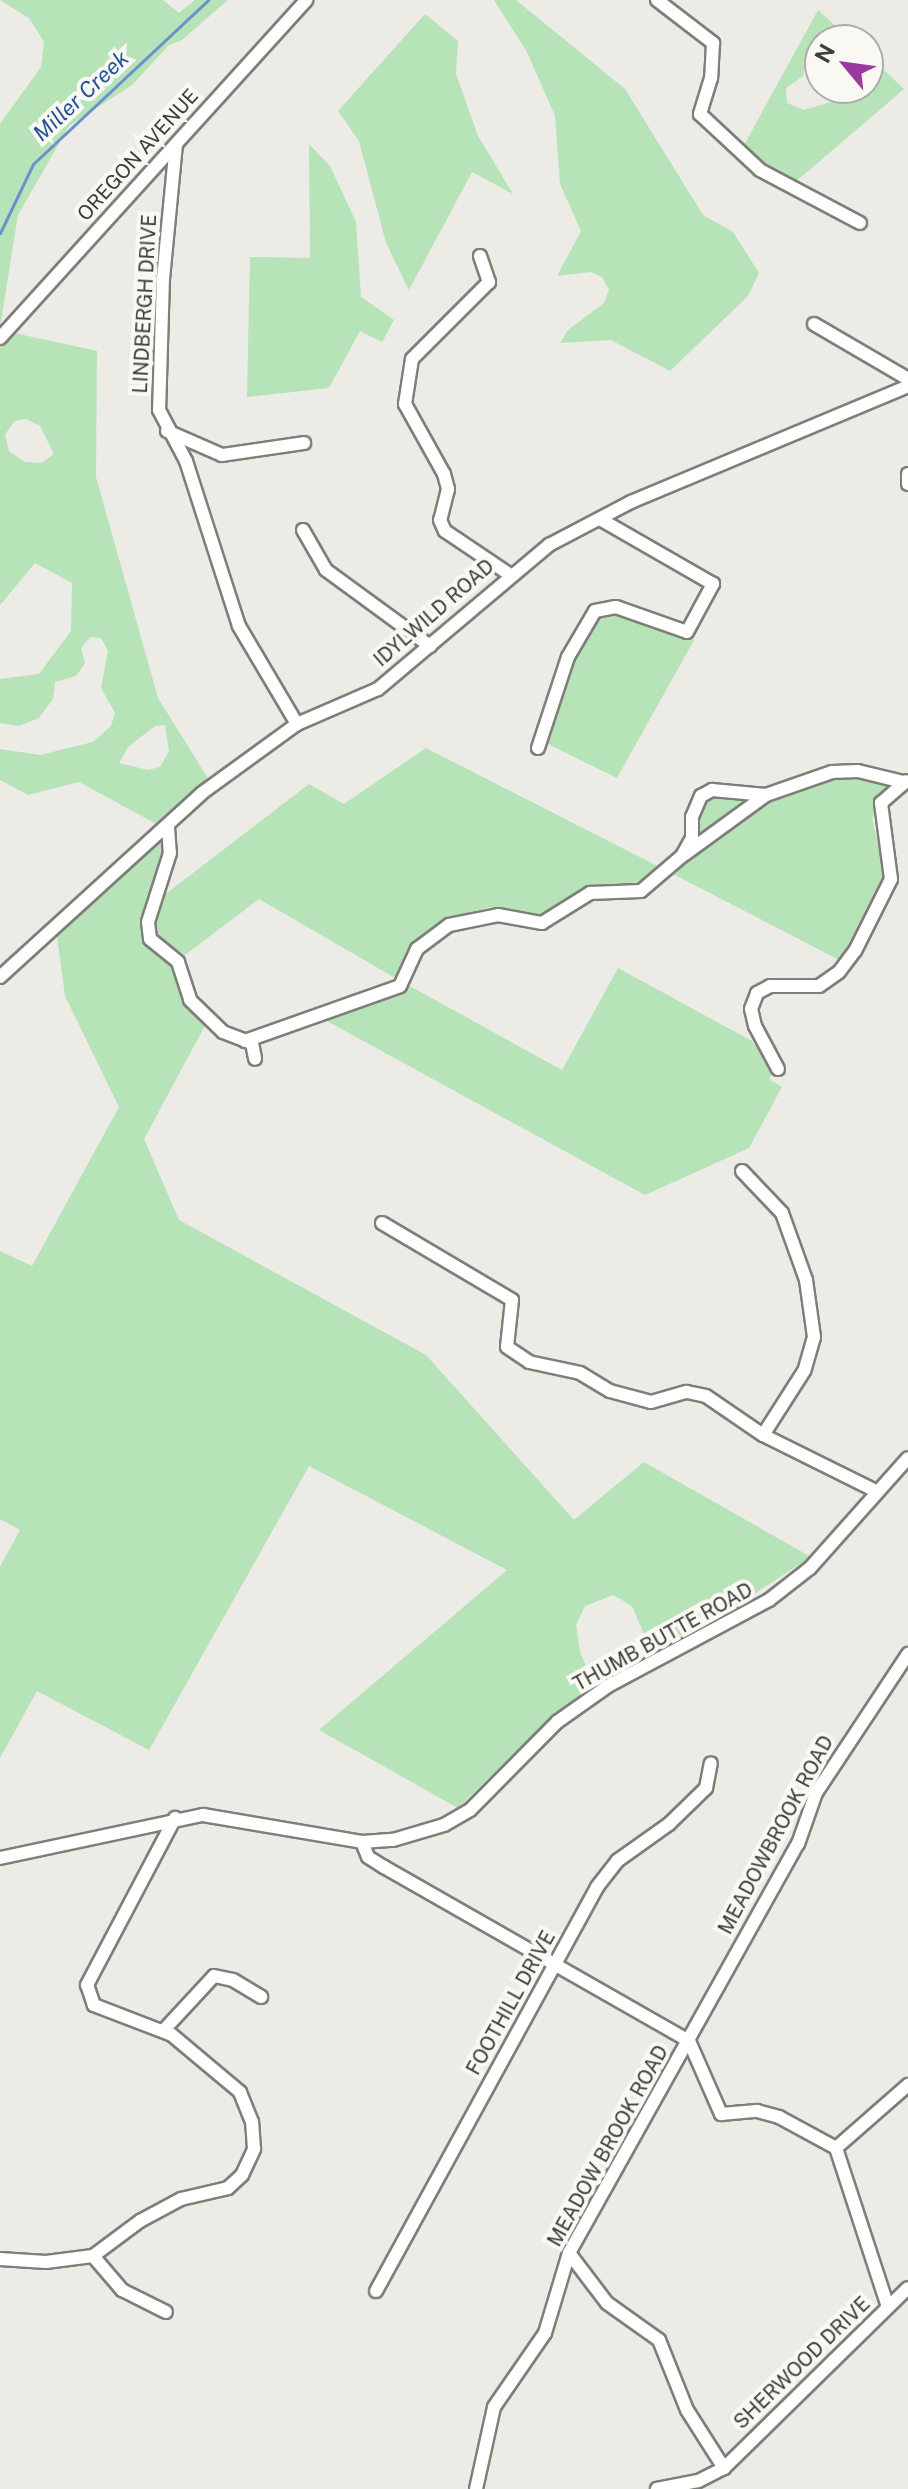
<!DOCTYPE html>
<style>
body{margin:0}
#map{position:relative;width:908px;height:2489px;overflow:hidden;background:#ecebe6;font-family:"Public Sans",sans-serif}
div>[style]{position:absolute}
.green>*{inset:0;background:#b6e3b7}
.stream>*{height:3px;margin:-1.5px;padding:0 1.5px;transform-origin:1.5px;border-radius:1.5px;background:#6c90cb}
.roads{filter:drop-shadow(2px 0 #7f7e79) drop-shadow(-2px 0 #7f7e79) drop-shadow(0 2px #7f7e79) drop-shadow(0 -2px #7f7e79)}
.minor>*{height:12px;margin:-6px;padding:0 6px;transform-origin:6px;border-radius:6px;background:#fff}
span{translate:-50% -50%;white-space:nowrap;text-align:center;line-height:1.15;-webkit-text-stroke:8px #faf8f3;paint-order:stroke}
.street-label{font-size:20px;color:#3e3d3b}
.water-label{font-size:22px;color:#26529a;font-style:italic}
.north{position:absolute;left:804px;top:24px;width:80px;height:80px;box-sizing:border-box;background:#faf8f3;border:2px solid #afada9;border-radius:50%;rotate:299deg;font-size:22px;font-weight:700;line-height:32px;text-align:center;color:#3e3d3b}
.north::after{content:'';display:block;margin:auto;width:28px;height:36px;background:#9a39a0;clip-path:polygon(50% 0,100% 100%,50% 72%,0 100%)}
</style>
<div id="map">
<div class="green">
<i style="clip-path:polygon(0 0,163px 0,179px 13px,195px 0,228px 0,182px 40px,169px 45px,132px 85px,69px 126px,18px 215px,0 327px,0 124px,41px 67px,44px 42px,29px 18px)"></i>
<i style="clip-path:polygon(494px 0,516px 0,625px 89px,703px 215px,733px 232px,759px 273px,748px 296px,670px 371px,611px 340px,560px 343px,568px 330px,604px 303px,609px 290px,602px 277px,591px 272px,557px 276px,581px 231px,560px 184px,555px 116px,527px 52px)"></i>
<i style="clip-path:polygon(818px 10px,851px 40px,820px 40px,820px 49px,808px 51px,803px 76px,786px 88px,787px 103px,804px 110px,841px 99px,839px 88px,868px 88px,868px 55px,904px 89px,794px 183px,743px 147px)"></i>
<i style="clip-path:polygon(425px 14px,458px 41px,456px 74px,478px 136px,513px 194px,472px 172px,409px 290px,386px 243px,359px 141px,338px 111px)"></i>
<i style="clip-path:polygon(309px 144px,330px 166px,356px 222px,361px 297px,394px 320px,382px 342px,360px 331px,329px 388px,247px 397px,250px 257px,310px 258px)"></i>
<i style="clip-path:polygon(evenodd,14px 333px,97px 351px,96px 477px,158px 698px,209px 780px,162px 827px,79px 782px,28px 795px,0 780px,0 749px,40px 755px,93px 742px,111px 726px,115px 713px,101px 688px,108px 651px,101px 638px,90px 637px,81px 648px,85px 663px,76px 676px,55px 682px,53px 699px,39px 718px,19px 726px,0 723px,0 679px,39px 674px,71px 631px,72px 583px,35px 563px,0 605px,0 348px,14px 333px,26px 419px,40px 426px,54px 454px,42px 463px,25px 462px,9px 451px,5px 434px,15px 421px,26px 419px,14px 333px,165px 725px,169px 751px,160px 767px,148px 770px,119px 763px,128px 747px,155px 726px,165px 725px)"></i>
<i style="clip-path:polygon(614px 612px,694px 640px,617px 778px,544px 742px,570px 661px,597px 615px)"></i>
<i style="clip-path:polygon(426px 748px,665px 870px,638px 886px,599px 887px,543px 917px,490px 907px,446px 920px,413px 944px,397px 979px,259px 899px,185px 955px,155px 934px,159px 899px,309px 784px,344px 804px)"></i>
<i style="clip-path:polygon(852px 775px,888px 786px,872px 818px,886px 878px,843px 962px,673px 874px,760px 802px,830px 777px)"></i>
<i style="clip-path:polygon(722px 791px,748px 798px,698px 839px,696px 819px,705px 801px)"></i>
<i style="clip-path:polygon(163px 839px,165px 850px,143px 918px,143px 939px,168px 961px,185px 1003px,207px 1022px,144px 1139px,179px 1220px,426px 1355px,574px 1520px,644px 1462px,811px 1557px,714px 1620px,651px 1650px,632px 1606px,613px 1595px,585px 1606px,576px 1625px,580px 1652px,594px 1684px,548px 1720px,458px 1808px,319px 1730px,507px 1570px,309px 1466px,149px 1750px,37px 1691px,0 1758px,0 1567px,20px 1530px,0 1519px,0 1251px,32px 1266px,119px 1107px,65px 996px,57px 937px)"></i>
<i style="clip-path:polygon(618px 968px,752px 1041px,773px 1071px,769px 1079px,782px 1087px,749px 1148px,645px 1195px,325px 1020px,408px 985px,562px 1070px)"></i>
</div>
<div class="stream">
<i style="left:0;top:233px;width:76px;rotate:-64.4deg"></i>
<i style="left:33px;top:164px;width:240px;rotate:-43.1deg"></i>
</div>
<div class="roads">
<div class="minor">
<i style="left:657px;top:0;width:71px;rotate:37.5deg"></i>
<i style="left:713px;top:43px;width:35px;rotate:93deg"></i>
<i style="left:711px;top:78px;width:38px;rotate:107deg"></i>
<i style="left:700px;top:114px;width:82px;rotate:43deg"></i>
<i style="left:760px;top:170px;width:113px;rotate:27.9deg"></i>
<i style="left:176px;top:144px;width:135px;rotate:95.5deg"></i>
<i style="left:163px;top:278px;width:132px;rotate:91.7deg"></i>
<i style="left:159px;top:410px;width:58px;rotate:62.1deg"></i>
<i style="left:186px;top:461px;width:173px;rotate:72.2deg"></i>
<i style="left:239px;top:626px;width:114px;rotate:59.4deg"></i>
<i style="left:480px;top:256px;width:28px;rotate:71deg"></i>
<i style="left:489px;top:282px;width:109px;rotate:135deg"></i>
<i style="left:412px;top:359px;width:46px;rotate:98.8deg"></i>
<i style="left:405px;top:404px;width:80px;rotate:60.9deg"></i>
<i style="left:444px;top:474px;width:16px;rotate:75deg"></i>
<i style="left:448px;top:489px;width:32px;rotate:104deg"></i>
<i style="left:440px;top:520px;width:12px;rotate:66deg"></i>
<i style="left:445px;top:531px;width:77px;rotate:33.9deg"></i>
<i style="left:814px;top:324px;width:109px;rotate:30.3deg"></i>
<i style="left:0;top:338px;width:456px;rotate:-47.8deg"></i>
<i style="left:167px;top:431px;width:60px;rotate:23.6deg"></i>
<i style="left:222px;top:455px;width:83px;rotate:-8.3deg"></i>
<i style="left:908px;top:474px;width:10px;rotate:90deg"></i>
<i style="left:303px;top:530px;width:46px;rotate:60.1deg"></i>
<i style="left:326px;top:570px;width:129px;rotate:36.2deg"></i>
<i style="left:538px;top:748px;width:96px;rotate:-71.8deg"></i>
<i style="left:568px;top:657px;width:53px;rotate:-59.6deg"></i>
<i style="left:595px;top:611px;width:21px;rotate:-11deg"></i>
<i style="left:616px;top:607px;width:75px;rotate:19.4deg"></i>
<i style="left:687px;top:632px;width:55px;rotate:-61.6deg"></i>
<i style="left:713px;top:584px;width:130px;rotate:-150.1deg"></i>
<i style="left:168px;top:827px;width:26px;rotate:86deg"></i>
<i style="left:170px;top:853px;width:72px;rotate:107.7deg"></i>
<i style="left:148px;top:922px;width:17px;rotate:83deg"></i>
<i style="left:150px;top:939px;width:36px;rotate:39deg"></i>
<i style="left:178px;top:962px;width:40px;rotate:72deg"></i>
<i style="left:190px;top:1000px;width:46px;rotate:44.1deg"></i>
<i style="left:223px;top:1032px;width:31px;rotate:21deg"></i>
<i style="left:252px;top:1043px;width:16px;rotate:79deg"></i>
<i style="left:685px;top:854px;width:100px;rotate:-36.1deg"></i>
<i style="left:0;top:977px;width:273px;rotate:-42.3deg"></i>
<i style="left:202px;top:793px;width:117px;rotate:-36deg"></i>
<i style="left:297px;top:724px;width:88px;rotate:-23.4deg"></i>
<i style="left:378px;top:689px;width:224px;rotate:-40.1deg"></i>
<i style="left:549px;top:545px;width:93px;rotate:-27.7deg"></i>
<i style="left:631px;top:502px;width:300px;rotate:-22.7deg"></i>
<i style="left:245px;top:1041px;width:164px;rotate:-19.5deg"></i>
<i style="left:400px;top:986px;width:41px;rotate:-65.3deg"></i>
<i style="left:417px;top:949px;width:40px;rotate:-37deg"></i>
<i style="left:449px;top:925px;width:50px;rotate:-11.5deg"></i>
<i style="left:498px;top:915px;width:45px;rotate:10.3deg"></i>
<i style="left:542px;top:923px;width:57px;rotate:-32deg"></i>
<i style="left:590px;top:893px;width:51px;rotate:-2.2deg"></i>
<i style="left:641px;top:891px;width:54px;rotate:-40.5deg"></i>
<i style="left:682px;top:856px;width:21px;rotate:-61deg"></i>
<i style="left:692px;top:838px;width:21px;rotate:-90deg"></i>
<i style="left:692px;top:817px;width:23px;rotate:-67deg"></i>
<i style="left:701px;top:796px;width:13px;rotate:-29deg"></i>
<i style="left:712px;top:790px;width:54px;rotate:5.3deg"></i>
<i style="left:766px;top:795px;width:70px;rotate:-19.2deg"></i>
<i style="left:832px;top:772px;width:26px;rotate:-2deg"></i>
<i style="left:858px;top:771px;width:46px;rotate:13.7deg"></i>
<i style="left:778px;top:1069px;width:49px;rotate:-118.1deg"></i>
<i style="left:755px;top:1026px;width:17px;rotate:-103deg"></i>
<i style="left:751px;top:1009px;width:17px;rotate:-69deg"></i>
<i style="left:757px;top:993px;width:15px;rotate:-28deg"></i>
<i style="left:770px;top:986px;width:49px"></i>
<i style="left:819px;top:986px;width:24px;rotate:-35deg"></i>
<i style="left:839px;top:972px;width:26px;rotate:-53deg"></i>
<i style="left:855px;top:951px;width:80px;rotate:-63.4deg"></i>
<i style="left:891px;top:879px;width:77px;rotate:-97.5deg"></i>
<i style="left:881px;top:803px;width:33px;rotate:-41deg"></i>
<i style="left:742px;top:1171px;width:58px;rotate:46.4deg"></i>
<i style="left:782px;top:1213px;width:71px;rotate:70.3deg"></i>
<i style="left:806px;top:1280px;width:58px;rotate:82deg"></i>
<i style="left:814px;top:1337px;width:35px;rotate:106deg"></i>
<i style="left:804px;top:1371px;width:76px;rotate:122.6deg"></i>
<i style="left:382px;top:1223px;width:151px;rotate:30.6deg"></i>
<i style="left:512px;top:1300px;width:47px;rotate:96.1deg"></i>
<i style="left:507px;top:1347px;width:27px;rotate:34deg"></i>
<i style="left:529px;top:1362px;width:52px;rotate:12.2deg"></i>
<i style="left:580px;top:1373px;width:35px;rotate:31deg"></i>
<i style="left:610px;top:1391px;width:42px;rotate:15deg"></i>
<i style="left:651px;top:1402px;width:37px;rotate:-16deg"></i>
<i style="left:687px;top:1392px;width:19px;rotate:12deg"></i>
<i style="left:706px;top:1396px;width:69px;rotate:34.4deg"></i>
<i style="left:763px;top:1435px;width:128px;rotate:26.4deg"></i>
<i style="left:362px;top:1842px;width:16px;rotate:68deg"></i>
<i style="left:368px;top:1857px;width:19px;rotate:32deg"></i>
<i style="left:384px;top:1867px;width:351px;rotate:29.7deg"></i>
<i style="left:689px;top:2041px;width:80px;rotate:66.3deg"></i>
<i style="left:721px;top:2114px;width:36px;rotate:-5deg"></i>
<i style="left:757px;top:2111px;width:23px;rotate:15deg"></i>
<i style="left:779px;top:2117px;width:65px;rotate:28.5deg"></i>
<i style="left:0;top:1858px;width:208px;rotate:-12deg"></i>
<i style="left:203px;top:1815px;width:161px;rotate:9.6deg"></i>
<i style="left:362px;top:1842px;width:31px;rotate:-4deg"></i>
<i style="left:393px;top:1840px;width:53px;rotate:-16.4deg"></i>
<i style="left:444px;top:1825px;width:30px;rotate:-30deg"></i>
<i style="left:470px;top:1810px;width:124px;rotate:-45.3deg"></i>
<i style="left:557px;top:1722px;width:62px;rotate:-35.2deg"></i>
<i style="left:608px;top:1686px;width:183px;rotate:-28.1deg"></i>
<i style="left:769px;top:1600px;width:52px;rotate:-38deg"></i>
<i style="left:810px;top:1568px;width:147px;rotate:-48.3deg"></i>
<i style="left:163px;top:2031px;width:75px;rotate:-47.2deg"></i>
<i style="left:214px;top:1976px;width:19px;rotate:12deg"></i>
<i style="left:233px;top:1980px;width:33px;rotate:31deg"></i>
<i style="left:836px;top:2148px;width:167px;rotate:71.9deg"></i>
<i style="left:836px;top:2148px;width:96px;rotate:-41.2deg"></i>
<i style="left:569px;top:2253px;width:63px;rotate:52.8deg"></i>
<i style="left:607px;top:2303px;width:64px;rotate:35.4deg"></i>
<i style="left:659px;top:2340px;width:75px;rotate:68.2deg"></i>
<i style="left:687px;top:2410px;width:69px;rotate:57.5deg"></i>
<i style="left:724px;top:2468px;width:29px;rotate:153deg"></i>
<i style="left:698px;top:2481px;width:42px;rotate:169deg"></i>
<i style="left:93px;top:2256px;width:45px;rotate:49.5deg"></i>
<i style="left:122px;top:2290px;width:49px;rotate:26.6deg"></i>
<i style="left:0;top:2259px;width:46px;rotate:3.7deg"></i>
<i style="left:46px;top:2262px;width:47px;rotate:-7.3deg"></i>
<i style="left:93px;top:2256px;width:59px;rotate:-36.7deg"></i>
<i style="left:140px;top:2221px;width:47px;rotate:-28.2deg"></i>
<i style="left:181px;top:2199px;width:48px;rotate:-13.2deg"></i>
<i style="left:228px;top:2188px;width:19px;rotate:-43deg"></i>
<i style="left:242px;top:2175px;width:29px;rotate:-65deg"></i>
<i style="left:254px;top:2149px;width:27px;rotate:-94deg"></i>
<i style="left:252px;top:2122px;width:32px;rotate:-112deg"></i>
<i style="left:240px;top:2092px;width:89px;rotate:-140deg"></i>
<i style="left:172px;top:2035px;width:84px;rotate:-159deg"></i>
<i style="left:94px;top:2005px;width:21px;rotate:-109deg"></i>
<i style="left:87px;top:1985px;width:189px;rotate:-62.2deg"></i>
<i style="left:376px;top:2291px;width:460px;rotate:-61.3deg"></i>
<i style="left:597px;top:1887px;width:33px;rotate:-52deg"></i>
<i style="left:617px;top:1861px;width:64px;rotate:-35.4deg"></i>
<i style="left:669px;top:1824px;width:52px;rotate:-44.2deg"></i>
<i style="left:706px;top:1788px;width:25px;rotate:-79deg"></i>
<i style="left:724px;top:2468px;width:257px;rotate:-44.4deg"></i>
<i style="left:476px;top:2489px;width:84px;rotate:-77.6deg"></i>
<i style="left:494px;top:2407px;width:90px;rotate:-55.4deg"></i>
<i style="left:545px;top:2333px;width:84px;rotate:-73.3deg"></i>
<i style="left:569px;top:2253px;width:469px;rotate:-60.8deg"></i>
<i style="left:798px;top:1844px;width:54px;rotate:-70.6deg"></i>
<i style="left:816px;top:1793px;width:167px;rotate:-56.5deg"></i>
</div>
</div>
<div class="street-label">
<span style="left:138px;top:155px;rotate:-48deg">OREGON AVENUE</span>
<span style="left:145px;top:304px;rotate:-87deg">LINDBERGH DRIVE</span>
<span style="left:434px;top:613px;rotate:-41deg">IDYLWILD ROAD</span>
<span style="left:663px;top:1637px;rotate:-29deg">THUMB BUTTE ROAD</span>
<span style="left:776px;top:1835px;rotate:-62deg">MEADOWBROOK ROAD</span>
<span style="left:511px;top:2003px;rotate:-61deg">FOOTHILL DRIVE</span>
<span style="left:608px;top:2146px;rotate:-61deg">MEADOW BROOK ROAD</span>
<span style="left:802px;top:2363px;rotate:-44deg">SHERWOOD DRIVE</span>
</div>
<div class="water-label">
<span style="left:81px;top:96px;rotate:-43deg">Miller Creek</span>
</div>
<div class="north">N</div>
</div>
